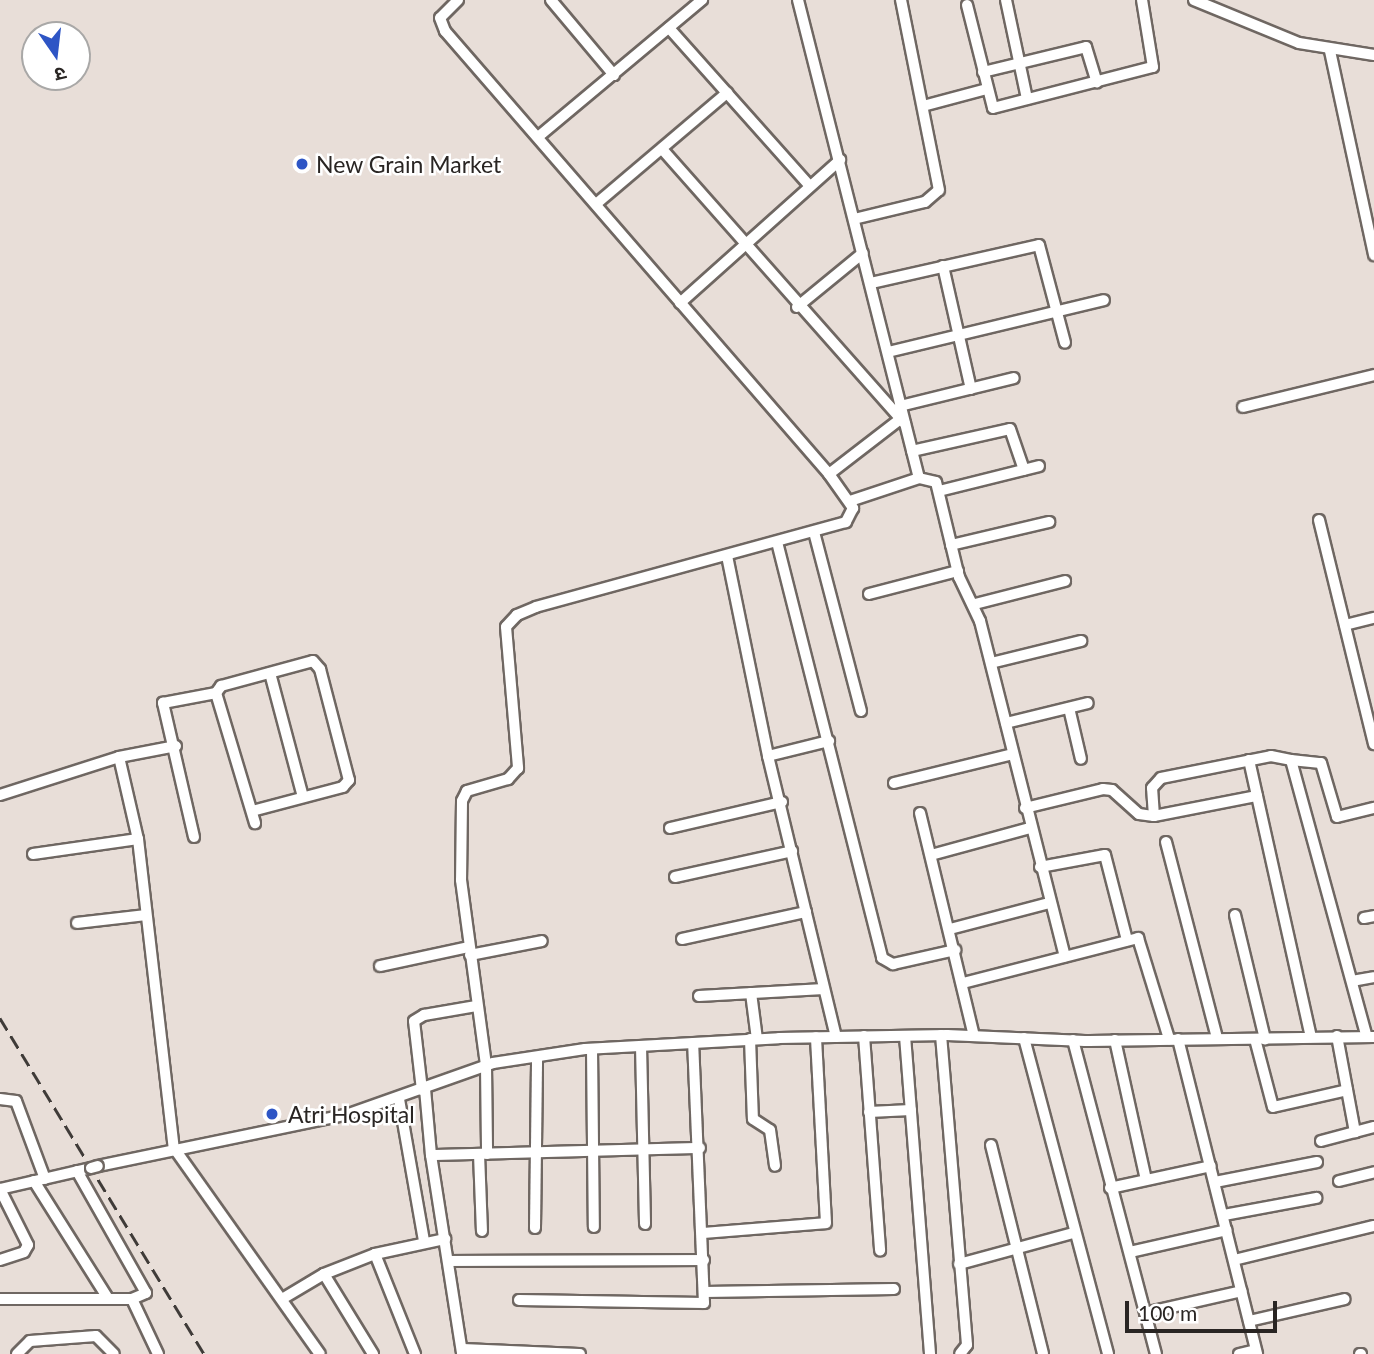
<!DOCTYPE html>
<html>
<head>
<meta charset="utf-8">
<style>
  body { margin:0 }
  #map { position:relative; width:1374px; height:1354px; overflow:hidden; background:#e8ded8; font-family:Lato,"Noto Sans Devanagari",sans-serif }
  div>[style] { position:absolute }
  .roads { filter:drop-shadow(2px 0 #6f6762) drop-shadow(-2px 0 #6f6762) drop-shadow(0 2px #6f6762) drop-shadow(0 -2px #6f6762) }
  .minor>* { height:10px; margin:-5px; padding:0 5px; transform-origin:5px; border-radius:5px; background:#fff }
  .rail>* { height:2.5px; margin-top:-1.25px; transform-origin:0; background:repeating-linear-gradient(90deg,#3f3b38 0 14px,transparent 0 21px) }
  .bridges { filter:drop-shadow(2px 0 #6f6762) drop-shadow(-2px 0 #6f6762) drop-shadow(0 2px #6f6762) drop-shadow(0 -2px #6f6762) }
  .minor-bridge>* { height:10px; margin:-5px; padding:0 5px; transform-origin:5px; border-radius:5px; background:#fff }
  .dots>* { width:19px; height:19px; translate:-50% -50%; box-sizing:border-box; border:4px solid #fff; border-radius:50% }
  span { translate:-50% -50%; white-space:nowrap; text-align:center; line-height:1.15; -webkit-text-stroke:5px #fff; paint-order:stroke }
  .poi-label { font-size:23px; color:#292523 }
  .left { translate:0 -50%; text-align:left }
  .north { position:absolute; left:21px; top:21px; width:70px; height:70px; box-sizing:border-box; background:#fff; border:2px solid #a9a8a7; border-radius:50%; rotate:166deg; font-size:19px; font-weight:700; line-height:28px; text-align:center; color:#292523 }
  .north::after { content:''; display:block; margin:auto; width:24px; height:32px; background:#2e55c5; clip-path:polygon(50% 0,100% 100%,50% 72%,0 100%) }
  .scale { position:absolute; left:1125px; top:1301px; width:152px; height:32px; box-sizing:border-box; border:4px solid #292523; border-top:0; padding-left:9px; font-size:21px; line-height:24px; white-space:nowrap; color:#292523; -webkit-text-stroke:5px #fff; paint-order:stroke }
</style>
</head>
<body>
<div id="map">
  <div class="roads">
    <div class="minor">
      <i style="left:458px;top:0;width:25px;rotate:135deg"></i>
      <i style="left:440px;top:18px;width:14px;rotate:69deg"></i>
      <i style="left:445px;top:31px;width:586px;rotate:49.08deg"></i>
      <i style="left:829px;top:474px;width:42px;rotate:54.8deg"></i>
      <i style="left:853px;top:508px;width:16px;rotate:117deg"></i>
      <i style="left:846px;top:522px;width:321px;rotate:164.7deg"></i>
      <i style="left:536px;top:607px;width:21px;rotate:157deg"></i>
      <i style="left:517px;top:615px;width:16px;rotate:133deg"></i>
      <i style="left:506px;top:627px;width:142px;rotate:85.1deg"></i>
      <i style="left:518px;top:768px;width:15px;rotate:132deg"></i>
      <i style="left:508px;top:779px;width:43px;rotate:163.7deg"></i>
      <i style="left:467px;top:791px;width:11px;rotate:117deg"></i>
      <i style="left:462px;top:801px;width:79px;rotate:90.7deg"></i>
      <i style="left:461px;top:880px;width:188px;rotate:82.3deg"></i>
      <i style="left:486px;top:1066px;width:88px;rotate:89.3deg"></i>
      <i style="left:551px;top:0;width:98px;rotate:50deg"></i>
      <i style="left:798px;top:0;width:493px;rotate:75.8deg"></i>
      <i style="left:1006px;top:0;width:101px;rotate:78deg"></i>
      <i style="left:1194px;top:0;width:113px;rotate:22.3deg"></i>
      <i style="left:1299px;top:43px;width:76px;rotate:9.1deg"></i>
      <i style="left:967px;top:5px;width:106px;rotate:75.8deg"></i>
      <i style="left:993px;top:108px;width:165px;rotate:-14.4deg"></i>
      <i style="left:1153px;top:67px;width:68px;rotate:-99.3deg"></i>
      <i style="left:669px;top:28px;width:212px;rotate:48.3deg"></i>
      <i style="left:1330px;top:51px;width:209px;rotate:77.8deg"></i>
      <i style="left:983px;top:72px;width:106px;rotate:-13.6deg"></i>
      <i style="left:1086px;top:47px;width:37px;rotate:73deg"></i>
      <i style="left:923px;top:106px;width:66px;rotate:-14.9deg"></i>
      <i style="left:538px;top:137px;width:214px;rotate:-39.9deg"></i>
      <i style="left:662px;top:149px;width:367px;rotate:48.5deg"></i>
      <i style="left:596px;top:204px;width:172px;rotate:-40.3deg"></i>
      <i style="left:854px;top:219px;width:73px;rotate:-13.5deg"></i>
      <i style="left:925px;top:202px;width:18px;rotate:-41deg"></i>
      <i style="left:939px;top:190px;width:194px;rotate:-101.3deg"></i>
      <i style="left:943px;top:266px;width:126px;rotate:77.2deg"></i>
      <i style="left:871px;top:283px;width:172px;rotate:-12.7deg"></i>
      <i style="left:1039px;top:245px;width:101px;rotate:75.1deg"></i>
      <i style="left:680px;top:303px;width:215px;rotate:-41.8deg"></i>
      <i style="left:797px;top:307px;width:85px;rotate:-39.3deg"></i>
      <i style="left:888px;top:352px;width:222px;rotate:-13.5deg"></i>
      <i style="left:900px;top:406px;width:117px;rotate:-13.8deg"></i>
      <i style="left:1243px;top:407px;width:135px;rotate:-13.7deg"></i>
      <i style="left:912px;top:451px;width:100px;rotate:-12.7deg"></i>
      <i style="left:1010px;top:429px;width:43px;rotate:71.1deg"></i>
      <i style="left:829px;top:474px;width:88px;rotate:-37.6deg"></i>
      <i style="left:939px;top:491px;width:103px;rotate:-14deg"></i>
      <i style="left:850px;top:501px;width:73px;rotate:-18.4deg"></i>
      <i style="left:919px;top:478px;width:17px;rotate:13deg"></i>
      <i style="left:936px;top:482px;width:98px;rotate:76.4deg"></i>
      <i style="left:959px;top:577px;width:49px;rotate:64.5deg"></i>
      <i style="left:980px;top:621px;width:346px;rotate:75.8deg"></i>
      <i style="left:1319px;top:520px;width:231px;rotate:76.2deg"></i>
      <i style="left:814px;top:532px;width:185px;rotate:75.3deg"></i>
      <i style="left:777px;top:542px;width:429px;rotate:75.8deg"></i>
      <i style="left:882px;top:958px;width:13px;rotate:29deg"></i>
      <i style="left:893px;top:964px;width:64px;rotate:-12.7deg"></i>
      <i style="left:951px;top:545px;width:101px;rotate:-13.2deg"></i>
      <i style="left:727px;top:556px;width:204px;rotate:78.4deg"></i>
      <i style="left:768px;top:756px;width:289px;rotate:76.4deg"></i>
      <i style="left:869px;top:594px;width:92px;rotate:-14.5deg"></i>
      <i style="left:975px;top:604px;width:93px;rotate:-14.3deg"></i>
      <i style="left:1345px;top:625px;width:30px;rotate:-14deg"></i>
      <i style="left:991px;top:663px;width:93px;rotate:-13.7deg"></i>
      <i style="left:270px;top:673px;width:128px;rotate:75.1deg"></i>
      <i style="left:216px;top:693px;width:9px;rotate:-54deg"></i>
      <i style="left:221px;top:686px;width:95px;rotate:-15.2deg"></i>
      <i style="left:313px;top:661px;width:11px;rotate:49deg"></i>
      <i style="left:320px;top:669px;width:115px;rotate:75.4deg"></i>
      <i style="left:349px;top:780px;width:9px;rotate:131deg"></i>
      <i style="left:343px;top:787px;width:94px;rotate:165.2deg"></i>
      <i style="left:1069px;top:708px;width:52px;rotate:76.8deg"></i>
      <i style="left:1006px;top:723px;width:84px;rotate:-13.7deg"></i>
      <i style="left:768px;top:756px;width:63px;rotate:-13.8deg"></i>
      <i style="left:119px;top:757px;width:84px;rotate:77deg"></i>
      <i style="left:138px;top:839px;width:311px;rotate:83.4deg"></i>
      <i style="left:174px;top:1148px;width:252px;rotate:54.7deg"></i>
      <i style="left:1249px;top:760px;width:284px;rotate:77.4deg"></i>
      <i style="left:1291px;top:760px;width:30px;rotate:6deg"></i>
      <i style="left:1321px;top:763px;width:56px;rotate:73.5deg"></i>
      <i style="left:1337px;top:817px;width:38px;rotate:-14deg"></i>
      <i style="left:894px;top:783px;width:122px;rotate:-13.7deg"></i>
      <i style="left:0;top:795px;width:125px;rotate:-17.7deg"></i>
      <i style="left:119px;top:757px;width:58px;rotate:-10.9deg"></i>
      <i style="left:1025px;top:808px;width:80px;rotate:-13.7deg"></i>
      <i style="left:1103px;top:789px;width:9px;rotate:6deg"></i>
      <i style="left:1112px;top:790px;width:36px;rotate:42deg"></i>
      <i style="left:1139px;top:814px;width:15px;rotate:8deg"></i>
      <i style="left:1154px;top:816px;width:105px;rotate:-11deg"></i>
      <i style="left:920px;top:813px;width:229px;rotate:76.4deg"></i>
      <i style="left:1154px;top:816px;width:28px;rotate:-94deg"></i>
      <i style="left:1152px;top:788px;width:13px;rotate:-48deg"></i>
      <i style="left:1161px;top:778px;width:112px;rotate:-11.3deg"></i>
      <i style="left:1271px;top:756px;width:20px;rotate:11deg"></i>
      <i style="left:1291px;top:760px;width:287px;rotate:74.7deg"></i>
      <i style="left:670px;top:828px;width:115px;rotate:-13.1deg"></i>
      <i style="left:194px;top:837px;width:138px;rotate:-103deg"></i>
      <i style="left:163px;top:703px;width:54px;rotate:-10.7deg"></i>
      <i style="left:216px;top:693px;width:136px;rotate:73.3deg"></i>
      <i style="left:1166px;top:842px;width:203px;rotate:75.4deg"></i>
      <i style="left:33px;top:854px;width:106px;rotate:-8.1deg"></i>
      <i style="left:931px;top:855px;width:103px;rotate:-15.3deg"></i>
      <i style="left:1040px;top:867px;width:66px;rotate:-10.5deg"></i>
      <i style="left:1105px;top:855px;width:88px;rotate:75.5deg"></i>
      <i style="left:675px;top:877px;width:120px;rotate:-12.5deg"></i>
      <i style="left:1235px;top:915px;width:128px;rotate:76.4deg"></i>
      <i style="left:1364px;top:918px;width:10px;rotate:-11deg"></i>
      <i style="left:77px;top:923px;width:69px;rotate:-6.6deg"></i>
      <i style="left:950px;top:929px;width:102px;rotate:-14.7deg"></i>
      <i style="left:682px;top:939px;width:127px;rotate:-12.3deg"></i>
      <i style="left:470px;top:955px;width:73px;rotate:-11deg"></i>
      <i style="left:380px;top:966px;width:91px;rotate:-12.1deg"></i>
      <i style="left:1352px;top:981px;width:22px;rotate:-10deg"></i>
      <i style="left:963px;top:983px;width:181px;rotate:-14.4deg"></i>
      <i style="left:1138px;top:938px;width:106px;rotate:72.9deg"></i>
      <i style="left:751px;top:993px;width:46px;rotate:82.6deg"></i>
      <i style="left:699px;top:996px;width:125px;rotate:-3.2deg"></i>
      <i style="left:941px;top:1035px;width:311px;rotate:85.2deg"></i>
      <i style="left:967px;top:1345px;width:11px;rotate:128deg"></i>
      <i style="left:864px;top:1036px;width:215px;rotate:85.7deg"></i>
      <i style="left:905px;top:1036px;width:319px;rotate:85.5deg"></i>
      <i style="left:1337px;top:1036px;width:98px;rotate:79.4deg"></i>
      <i style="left:1024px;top:1038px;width:327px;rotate:75.1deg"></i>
      <i style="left:750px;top:1039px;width:80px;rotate:87.9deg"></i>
      <i style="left:753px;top:1119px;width:20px;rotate:33deg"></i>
      <i style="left:770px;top:1130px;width:36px;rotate:82deg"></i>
      <i style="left:1178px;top:1039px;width:325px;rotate:75.9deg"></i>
      <i style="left:1255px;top:1039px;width:70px;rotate:75.2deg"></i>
      <i style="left:1273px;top:1107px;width:76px;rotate:-12.9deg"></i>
      <i style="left:1073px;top:1040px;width:325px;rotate:75.2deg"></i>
      <i style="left:1115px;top:1040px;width:143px;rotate:77.5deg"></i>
      <i style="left:641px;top:1046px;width:178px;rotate:88.7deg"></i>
      <i style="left:592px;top:1049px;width:178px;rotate:89.4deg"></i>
      <i style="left:425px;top:1089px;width:66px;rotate:84.8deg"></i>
      <i style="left:431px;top:1155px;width:201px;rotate:81.1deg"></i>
      <i style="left:422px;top:1090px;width:69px;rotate:-96.6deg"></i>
      <i style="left:414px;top:1021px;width:12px;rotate:-31deg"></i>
      <i style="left:424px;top:1015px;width:53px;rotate:-9.8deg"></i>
      <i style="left:0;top:1099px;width:16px;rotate:7deg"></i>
      <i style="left:16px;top:1101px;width:83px;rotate:69.6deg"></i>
      <i style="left:399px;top:1099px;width:144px;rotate:80deg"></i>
      <i style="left:869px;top:1112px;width:42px;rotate:-2.7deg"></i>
      <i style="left:1321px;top:1141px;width:55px;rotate:-14.8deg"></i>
      <i style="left:991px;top:1145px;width:215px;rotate:76deg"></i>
      <i style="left:479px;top:1154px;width:77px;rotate:87.8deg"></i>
      <i style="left:431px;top:1155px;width:269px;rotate:-1.5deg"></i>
      <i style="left:98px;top:1166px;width:256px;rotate:-11.7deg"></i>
      <i style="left:349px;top:1114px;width:153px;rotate:-19.5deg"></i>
      <i style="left:493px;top:1063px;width:93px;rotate:-8.7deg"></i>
      <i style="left:585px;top:1049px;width:194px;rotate:-3.2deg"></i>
      <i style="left:779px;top:1038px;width:168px;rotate:-1deg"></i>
      <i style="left:947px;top:1035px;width:138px;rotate:2.5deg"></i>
      <i style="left:1085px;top:1041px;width:289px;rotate:-0.8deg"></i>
      <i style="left:77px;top:1171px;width:140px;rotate:60.5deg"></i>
      <i style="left:146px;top:1293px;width:15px;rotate:157deg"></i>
      <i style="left:34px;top:1181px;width:137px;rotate:57.8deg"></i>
      <i style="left:1339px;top:1181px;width:36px;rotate:-14deg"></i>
      <i style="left:1215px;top:1182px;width:104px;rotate:-11.1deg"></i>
      <i style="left:1110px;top:1188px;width:103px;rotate:-12.3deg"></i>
      <i style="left:0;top:1189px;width:93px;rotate:-13deg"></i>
      <i style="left:1224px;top:1215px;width:94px;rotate:-10.5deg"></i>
      <i style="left:535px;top:1228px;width:171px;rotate:-89.3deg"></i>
      <i style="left:702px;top:1233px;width:124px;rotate:-4.6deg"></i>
      <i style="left:826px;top:1223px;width:186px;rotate:-93.1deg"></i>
      <i style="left:1130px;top:1252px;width:99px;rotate:-12.8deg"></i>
      <i style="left:375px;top:1254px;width:108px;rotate:68.2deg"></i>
      <i style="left:0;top:1260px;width:25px;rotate:-18deg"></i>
      <i style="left:24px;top:1252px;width:8px;rotate:-60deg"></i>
      <i style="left:28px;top:1245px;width:63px;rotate:-116.6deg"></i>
      <i style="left:1234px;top:1260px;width:144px;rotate:-13.7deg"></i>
      <i style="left:450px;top:1261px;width:254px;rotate:-0.2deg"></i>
      <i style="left:959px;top:1264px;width:118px;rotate:-15.2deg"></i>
      <i style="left:324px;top:1274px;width:94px;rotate:58.5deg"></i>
      <i style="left:705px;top:1292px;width:189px;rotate:-0.9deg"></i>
      <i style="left:0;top:1299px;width:132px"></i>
      <i style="left:132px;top:1299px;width:61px;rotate:64.7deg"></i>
      <i style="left:282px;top:1299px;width:49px;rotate:-30.8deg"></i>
      <i style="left:324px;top:1274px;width:55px;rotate:-21.4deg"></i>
      <i style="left:375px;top:1254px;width:72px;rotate:-12.1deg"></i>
      <i style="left:519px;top:1300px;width:185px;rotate:0.9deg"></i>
      <i style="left:704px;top:1303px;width:260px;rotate:-92.4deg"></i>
      <i style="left:1145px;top:1313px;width:99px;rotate:-12.8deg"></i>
      <i style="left:1249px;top:1321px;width:98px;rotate:-12.9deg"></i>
      <i style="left:462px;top:1349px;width:118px;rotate:2.4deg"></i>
      <i style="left:17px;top:1354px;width:18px;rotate:-45deg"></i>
      <i style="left:30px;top:1341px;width:66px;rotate:-4.3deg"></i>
      <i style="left:96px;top:1336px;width:25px;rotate:45deg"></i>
      <i style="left:1239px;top:1354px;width:17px;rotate:-13deg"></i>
      <i style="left:1360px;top:1354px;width:1px"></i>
    </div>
  </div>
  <div class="rail">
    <i style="left:0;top:1018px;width:393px;rotate:58.7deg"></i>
  </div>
  <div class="bridges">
    <div class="minor-bridge">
      <i style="left:91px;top:1168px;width:7px;rotate:-16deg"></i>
    </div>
  </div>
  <div class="dots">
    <i style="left:302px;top:164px;background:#2e55c5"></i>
    <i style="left:272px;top:1114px;background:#2e55c5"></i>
  </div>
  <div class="poi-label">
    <span class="left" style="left:316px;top:164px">New Grain Market</span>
    <span class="left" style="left:288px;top:1114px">Atri Hospital</span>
  </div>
  <div class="north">उ</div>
  <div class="scale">100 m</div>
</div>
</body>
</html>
